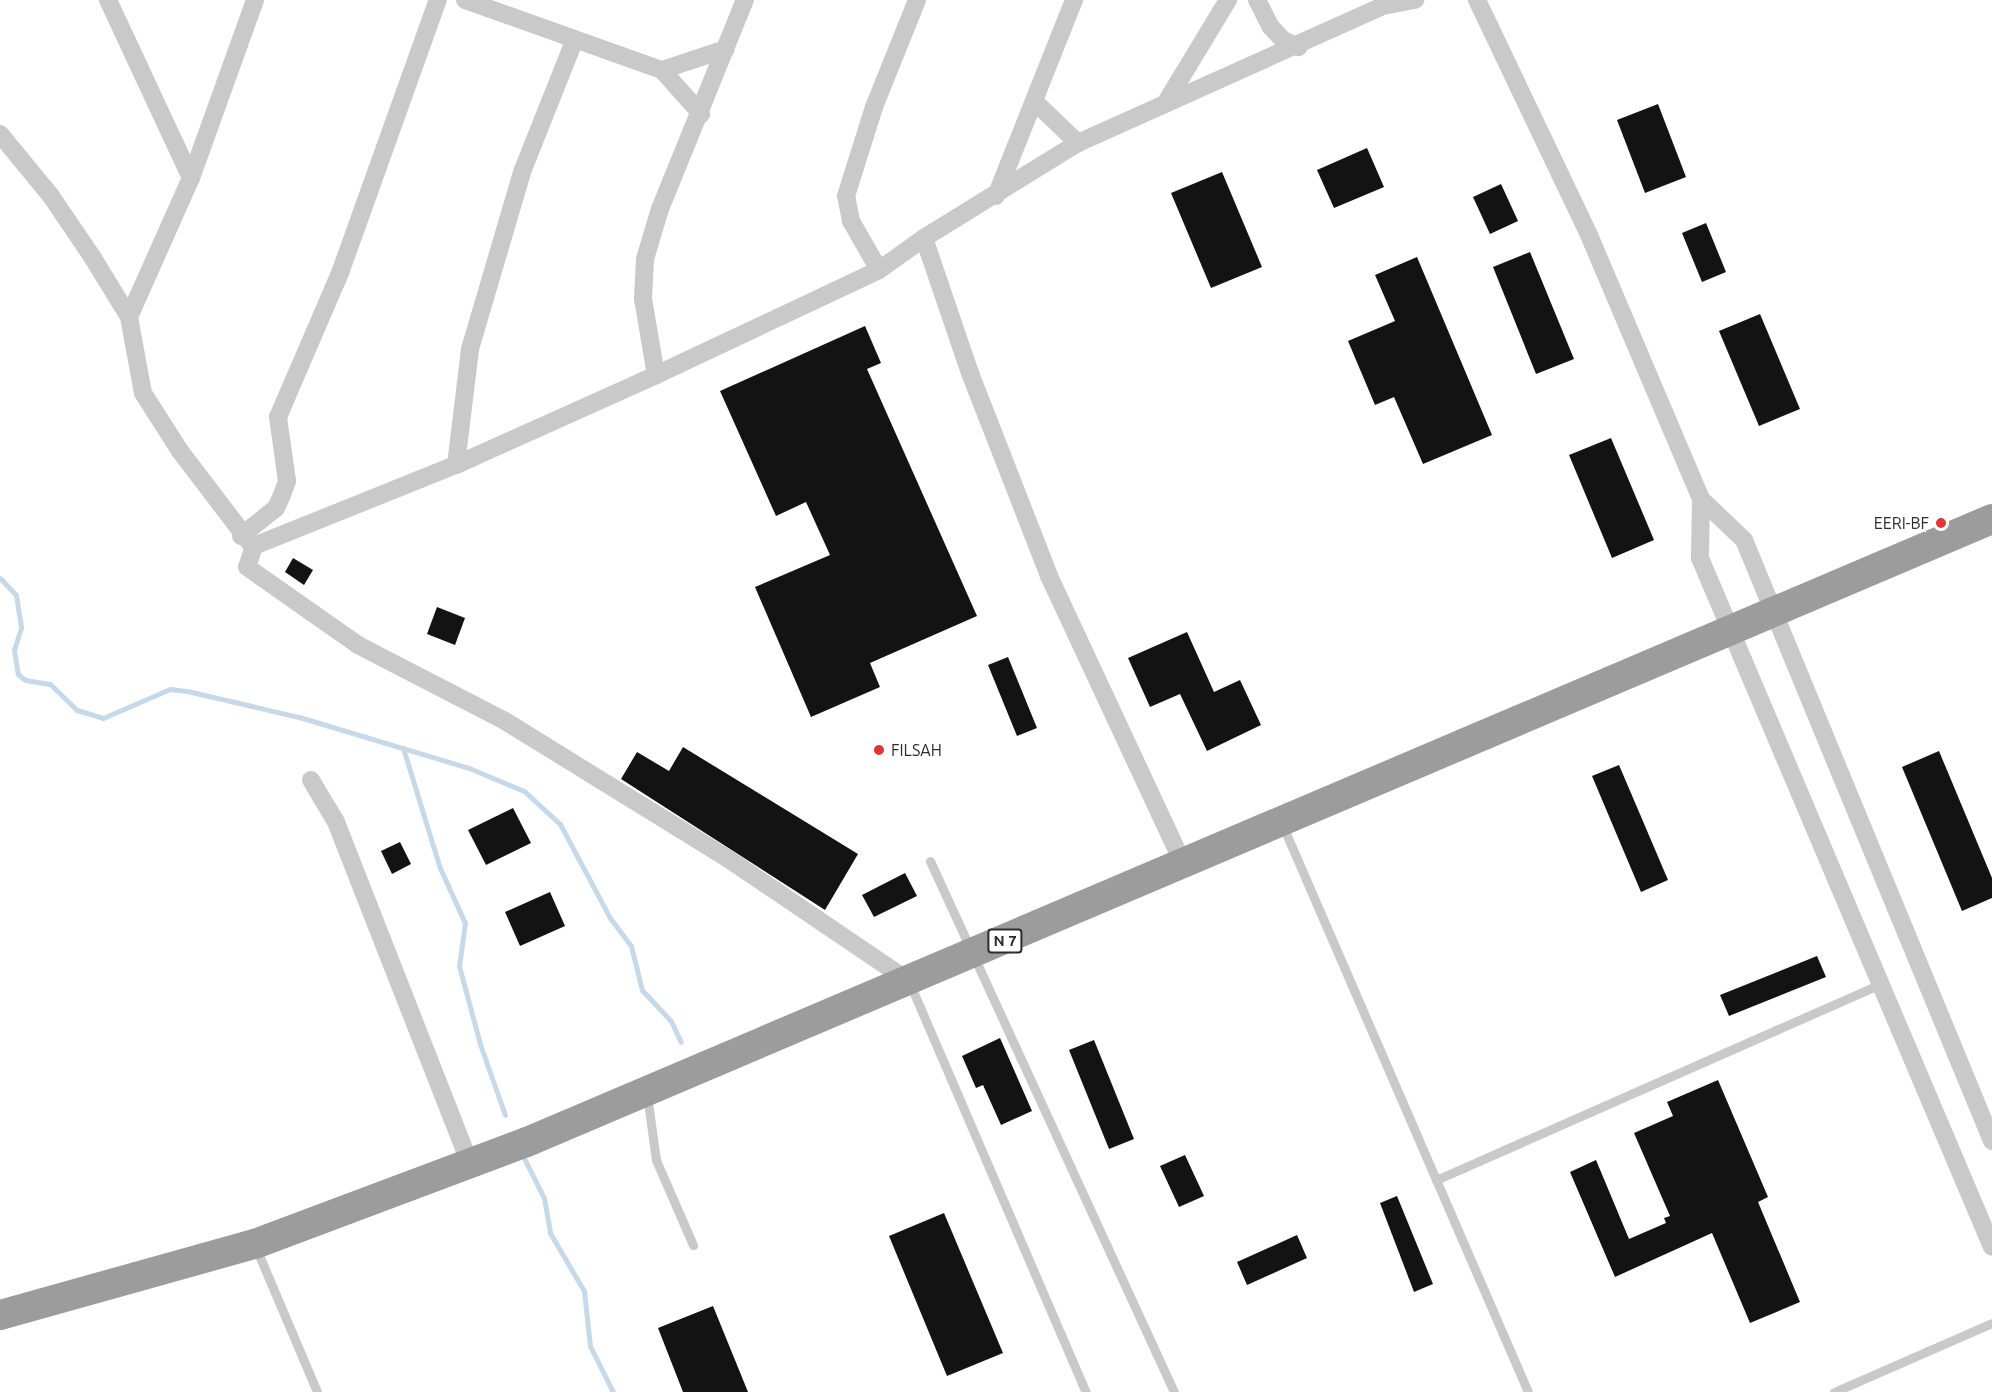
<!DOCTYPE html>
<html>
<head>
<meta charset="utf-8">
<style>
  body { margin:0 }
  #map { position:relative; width:1992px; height:1392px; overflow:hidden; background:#fff; font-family:Ubuntu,sans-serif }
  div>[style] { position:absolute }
  .stream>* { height:5px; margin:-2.5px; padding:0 2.5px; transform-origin:2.5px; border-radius:2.5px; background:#c7d9e9 }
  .building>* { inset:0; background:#131313 }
  .service>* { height:9px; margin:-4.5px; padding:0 4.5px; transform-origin:4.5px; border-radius:4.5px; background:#c9c9c9 }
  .minor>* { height:18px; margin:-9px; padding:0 9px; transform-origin:9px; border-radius:9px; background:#c9c9c9 }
  .trunk>* { height:30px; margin:-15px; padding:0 15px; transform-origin:15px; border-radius:15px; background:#9c9c9c }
  .dots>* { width:16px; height:16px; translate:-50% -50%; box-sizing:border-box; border:3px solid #fff; border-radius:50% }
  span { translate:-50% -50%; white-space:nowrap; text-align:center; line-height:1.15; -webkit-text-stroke:6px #fff; paint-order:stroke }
  .shield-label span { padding:2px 4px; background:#fff; border:2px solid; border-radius:4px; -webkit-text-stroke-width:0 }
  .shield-label { font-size:15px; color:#2c2c2c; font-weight:700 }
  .poi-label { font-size:16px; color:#2c2c2c }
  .right { translate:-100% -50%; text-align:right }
  .left { translate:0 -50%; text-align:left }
</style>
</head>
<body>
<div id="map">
  <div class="stream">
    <i style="left:0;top:578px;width:23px;rotate:47deg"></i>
    <i style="left:16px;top:595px;width:33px;rotate:81deg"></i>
    <i style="left:21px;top:628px;width:23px;rotate:108deg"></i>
    <i style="left:14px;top:650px;width:24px;rotate:81deg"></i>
    <i style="left:18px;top:674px;width:9px;rotate:41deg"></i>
    <i style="left:25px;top:680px;width:25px;rotate:9deg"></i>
    <i style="left:50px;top:684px;width:37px;rotate:44deg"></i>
    <i style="left:77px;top:710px;width:27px;rotate:17deg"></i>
    <i style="left:103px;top:718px;width:73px;rotate:-23.4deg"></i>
    <i style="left:170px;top:689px;width:17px;rotate:7deg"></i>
    <i style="left:187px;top:691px;width:115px;rotate:13.1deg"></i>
    <i style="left:299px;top:717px;width:177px;rotate:16.7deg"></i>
    <i style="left:469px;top:768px;width:60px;rotate:22.7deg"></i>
    <i style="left:524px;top:791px;width:49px;rotate:42.5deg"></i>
    <i style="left:560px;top:824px;width:106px;rotate:62deg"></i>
    <i style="left:610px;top:918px;width:35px;rotate:53deg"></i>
    <i style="left:631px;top:946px;width:45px;rotate:76deg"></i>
    <i style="left:642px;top:990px;width:42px;rotate:46.9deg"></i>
    <i style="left:671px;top:1021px;width:23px;rotate:65deg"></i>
    <i style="left:403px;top:748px;width:126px;rotate:72.9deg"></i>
    <i style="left:440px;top:868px;width:60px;rotate:65.6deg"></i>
    <i style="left:465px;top:923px;width:43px;rotate:97.9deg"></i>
    <i style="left:459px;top:966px;width:81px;rotate:74.9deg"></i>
    <i style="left:480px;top:1044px;width:75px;rotate:70.6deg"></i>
    <i style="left:522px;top:1154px;width:49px;rotate:63.4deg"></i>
    <i style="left:544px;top:1198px;width:36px;rotate:80deg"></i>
    <i style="left:550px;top:1233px;width:67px;rotate:59.6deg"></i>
    <i style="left:584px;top:1291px;width:55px;rotate:83.8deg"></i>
    <i style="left:590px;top:1346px;width:51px;rotate:63.4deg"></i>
  </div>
  <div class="building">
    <i style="clip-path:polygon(1658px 104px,1686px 177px,1645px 193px,1617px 120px)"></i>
    <i style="clip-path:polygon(1367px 148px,1384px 187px,1334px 208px,1317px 170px)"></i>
    <i style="clip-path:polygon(1222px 172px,1262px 267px,1211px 288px,1171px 193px)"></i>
    <i style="clip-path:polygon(1501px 184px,1518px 221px,1490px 234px,1473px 197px)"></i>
    <i style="clip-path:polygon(1706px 223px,1726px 272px,1702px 282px,1682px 233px)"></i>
    <i style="clip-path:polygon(1530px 252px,1574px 359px,1536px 374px,1493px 267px)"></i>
    <i style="clip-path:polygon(1417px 257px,1492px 435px,1423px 464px,1394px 397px,1375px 405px,1348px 341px,1395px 321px,1375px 275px)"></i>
    <i style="clip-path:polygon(1760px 314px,1800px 409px,1759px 426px,1719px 331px)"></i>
    <i style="clip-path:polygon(865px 326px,881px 363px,867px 369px,977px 616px,870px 663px,880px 687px,811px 717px,755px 587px,830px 555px,806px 502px,776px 516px,720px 391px)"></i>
    <i style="clip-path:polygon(1611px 438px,1654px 540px,1612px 558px,1569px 455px)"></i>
    <i style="clip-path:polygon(293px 558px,313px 570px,304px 585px,285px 572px)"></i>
    <i style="clip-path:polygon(437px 607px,465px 618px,455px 645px,427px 634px)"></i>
    <i style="clip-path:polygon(1187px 632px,1214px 692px,1240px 680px,1261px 725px,1207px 751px,1180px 694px,1150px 707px,1128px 658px)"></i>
    <i style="clip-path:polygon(1008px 657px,1037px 728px,1017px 736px,988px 665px)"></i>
    <i style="clip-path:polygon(683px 747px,858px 854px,825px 910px,621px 779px,637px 752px,669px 771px)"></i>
    <i style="clip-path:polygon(1939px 751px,1992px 878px,1992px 898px,1962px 911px,1902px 767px)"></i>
    <i style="clip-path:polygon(1619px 765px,1668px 880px,1641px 892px,1592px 776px)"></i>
    <i style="clip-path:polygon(513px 808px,531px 843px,486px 865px,468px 830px)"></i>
    <i style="clip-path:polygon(400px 842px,411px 864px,392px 874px,381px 851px)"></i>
    <i style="clip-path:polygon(905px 873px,917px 896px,874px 917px,862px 895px)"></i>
    <i style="clip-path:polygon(550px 892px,565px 926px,520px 946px,505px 912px)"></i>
    <i style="clip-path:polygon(1817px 956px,1826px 977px,1729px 1016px,1720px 995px)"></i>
    <i style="clip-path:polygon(1000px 1038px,1032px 1111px,1001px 1125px,983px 1085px,976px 1088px,962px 1056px)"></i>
    <i style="clip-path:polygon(1094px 1040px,1134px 1139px,1109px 1149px,1069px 1050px)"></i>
    <i style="clip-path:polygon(1718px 1080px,1768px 1197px,1758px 1202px,1800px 1302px,1750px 1323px,1712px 1233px,1615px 1277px,1570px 1172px,1596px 1160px,1629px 1239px,1666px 1223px,1664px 1218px,1670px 1216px,1634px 1133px,1673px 1116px,1667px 1102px)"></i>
    <i style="clip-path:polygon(1185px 1155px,1204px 1196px,1179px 1207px,1160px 1166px)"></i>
    <i style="clip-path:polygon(1397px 1196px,1433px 1284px,1414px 1292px,1380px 1203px)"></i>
    <i style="clip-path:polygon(944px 1213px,1003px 1353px,947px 1376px,889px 1236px)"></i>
    <i style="clip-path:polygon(1297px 1235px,1307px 1258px,1247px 1285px,1237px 1262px)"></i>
    <i style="clip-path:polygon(713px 1306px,748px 1392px,683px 1392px,658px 1328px)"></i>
  </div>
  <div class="service">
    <i style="left:1282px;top:824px;width:619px;rotate:66.58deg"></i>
    <i style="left:930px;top:861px;width:584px;rotate:65.32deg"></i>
    <i style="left:910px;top:984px;width:444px;rotate:66.7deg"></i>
    <i style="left:647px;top:1095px;width:66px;rotate:82.1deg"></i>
    <i style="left:656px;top:1160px;width:93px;rotate:66.5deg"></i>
    <i style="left:1436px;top:1180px;width:488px;rotate:-23.8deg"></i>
    <i style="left:256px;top:1248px;width:156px;rotate:67deg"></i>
    <i style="left:1834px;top:1392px;width:172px;rotate:-23.6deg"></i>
  </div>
  <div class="minor">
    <i style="left:108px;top:0;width:196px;rotate:65deg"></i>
    <i style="left:465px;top:0;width:209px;rotate:19.6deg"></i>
    <i style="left:662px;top:70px;width:59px;rotate:48.4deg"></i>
    <i style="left:1257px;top:0;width:29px;rotate:63deg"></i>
    <i style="left:1270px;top:26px;width:19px;rotate:47deg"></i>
    <i style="left:1283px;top:40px;width:17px;rotate:25deg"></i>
    <i style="left:1477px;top:0;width:260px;rotate:64.5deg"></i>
    <i style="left:1589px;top:235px;width:287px;rotate:67deg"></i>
    <i style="left:1701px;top:499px;width:59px;rotate:91deg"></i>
    <i style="left:1700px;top:558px;width:748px;rotate:67.03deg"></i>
    <i style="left:662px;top:70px;width:67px;rotate:-18.2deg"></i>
    <i style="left:1034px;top:101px;width:61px;rotate:43.7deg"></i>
    <i style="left:1165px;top:104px;width:122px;rotate:-58.8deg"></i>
    <i style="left:0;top:134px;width:80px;rotate:50.6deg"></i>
    <i style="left:51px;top:196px;width:75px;rotate:55.9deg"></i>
    <i style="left:93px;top:258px;width:69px;rotate:58.6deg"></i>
    <i style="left:129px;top:317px;width:77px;rotate:79.6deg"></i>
    <i style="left:143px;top:393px;width:69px;rotate:57.5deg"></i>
    <i style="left:180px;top:451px;width:116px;rotate:52.7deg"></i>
    <i style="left:996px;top:196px;width:211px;rotate:-68.3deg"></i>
    <i style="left:924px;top:238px;width:143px;rotate:71.2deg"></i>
    <i style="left:970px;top:373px;width:218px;rotate:68.7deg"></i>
    <i style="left:1049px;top:576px;width:318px;rotate:65deg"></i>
    <i style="left:879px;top:270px;width:56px;rotate:-119.7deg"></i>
    <i style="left:851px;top:221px;width:25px;rotate:-101deg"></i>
    <i style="left:846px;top:196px;width:93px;rotate:-72.5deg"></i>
    <i style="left:874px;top:107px;width:115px;rotate:-68.1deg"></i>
    <i style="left:129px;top:317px;width:152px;rotate:-66deg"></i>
    <i style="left:191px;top:178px;width:189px;rotate:-70.2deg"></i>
    <i style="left:656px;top:375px;width:77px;rotate:-99.7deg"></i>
    <i style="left:643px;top:299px;width:40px;rotate:-87.1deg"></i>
    <i style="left:645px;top:259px;width:52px;rotate:-73.3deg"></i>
    <i style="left:660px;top:209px;width:226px;rotate:-67.9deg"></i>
    <i style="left:456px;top:465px;width:117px;rotate:-83.1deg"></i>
    <i style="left:470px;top:349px;width:184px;rotate:-73.6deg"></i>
    <i style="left:522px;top:172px;width:141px;rotate:-68.3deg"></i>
    <i style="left:1701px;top:499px;width:59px;rotate:43.6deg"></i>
    <i style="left:1744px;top:540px;width:650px;rotate:67.58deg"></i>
    <i style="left:241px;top:536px;width:45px;rotate:-38.7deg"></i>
    <i style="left:276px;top:508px;width:14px;rotate:-65deg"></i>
    <i style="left:282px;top:495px;width:15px;rotate:-70deg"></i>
    <i style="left:287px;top:481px;width:65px;rotate:-98deg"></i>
    <i style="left:278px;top:417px;width:157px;rotate:-66.7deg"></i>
    <i style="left:340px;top:273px;width:290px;rotate:-70.3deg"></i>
    <i style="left:254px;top:546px;width:218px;rotate:-21.9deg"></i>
    <i style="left:456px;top:465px;width:219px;rotate:-24.2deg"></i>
    <i style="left:656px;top:375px;width:246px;rotate:-25.2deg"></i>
    <i style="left:879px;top:270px;width:55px;rotate:-35.4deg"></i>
    <i style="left:924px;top:238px;width:181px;rotate:-31.7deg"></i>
    <i style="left:1078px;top:143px;width:334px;rotate:-24.2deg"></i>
    <i style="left:1383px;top:6px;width:33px;rotate:-11deg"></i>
    <i style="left:254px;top:546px;width:22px;rotate:108deg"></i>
    <i style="left:247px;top:567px;width:136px;rotate:35.1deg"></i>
    <i style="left:358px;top:645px;width:165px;rotate:27.3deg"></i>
    <i style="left:505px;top:721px;width:261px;rotate:31.7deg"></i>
    <i style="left:727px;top:858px;width:220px;rotate:34.1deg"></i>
    <i style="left:311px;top:780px;width:49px;rotate:59.2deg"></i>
    <i style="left:336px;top:822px;width:365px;rotate:68.6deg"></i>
  </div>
  <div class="trunk">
    <i style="left:0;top:1315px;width:265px;rotate:-15.6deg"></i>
    <i style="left:255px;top:1244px;width:290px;rotate:-20.6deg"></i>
    <i style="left:527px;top:1142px;width:1592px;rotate:-23.04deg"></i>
  </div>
  <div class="dots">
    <i style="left:1941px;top:523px;background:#dd3634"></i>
    <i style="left:879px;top:750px;background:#dd3634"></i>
  </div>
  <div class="shield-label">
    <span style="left:1005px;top:941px">N 7</span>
  </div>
  <div class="poi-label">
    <span class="right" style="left:1929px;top:523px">EERI-BF</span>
    <span class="left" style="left:891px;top:750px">FILSAH</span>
  </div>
</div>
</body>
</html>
